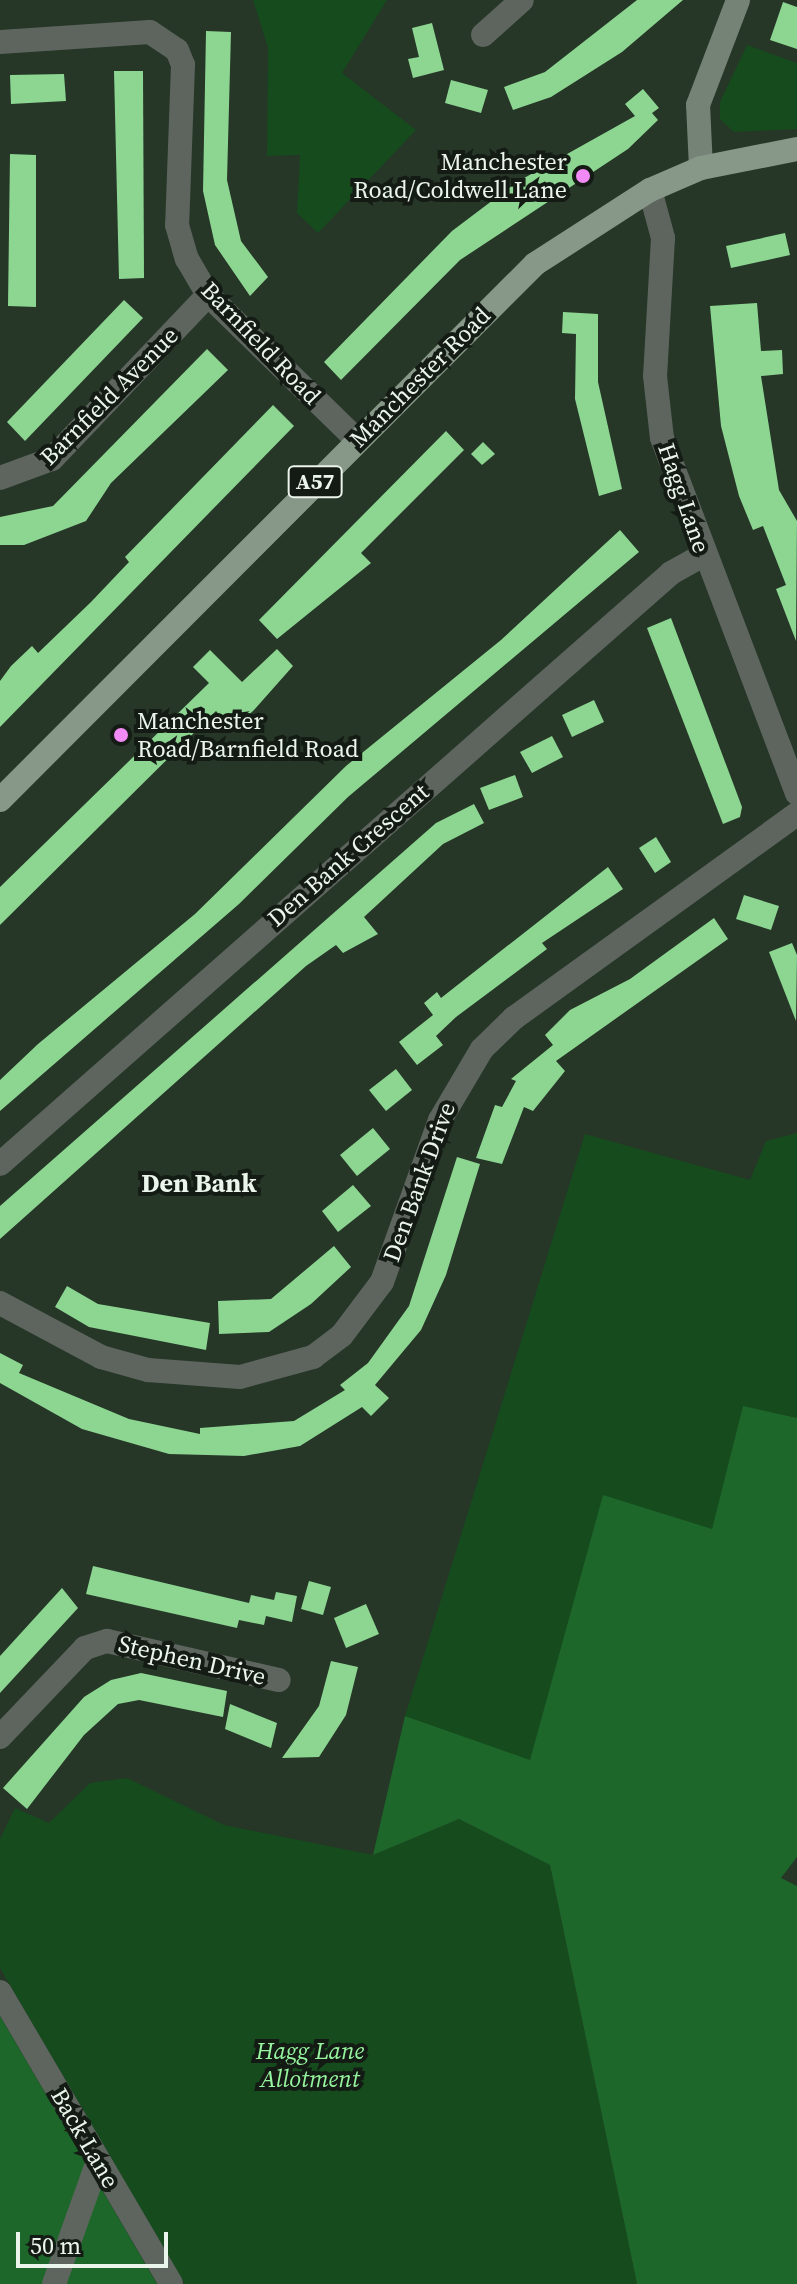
<!DOCTYPE html>
<html>
<head>
<meta charset="utf-8">
<style>
  body { margin:0 }
  #map { position:relative; width:797px; height:2284px; overflow:hidden; background:#263627; font-family:"Source Serif 4",serif }
  div>[style] { position:absolute }
  .green>* { inset:0; background:#164b1e }
  .forest>* { inset:0; background:#1d672a }
  .building>* { inset:0; background:#8cd692 }
  .street>* { height:24px; margin:-12px; padding:0 12px; transform-origin:12px; border-radius:12px; background:#5d655e }
  .secondary>* { height:24px; margin:-12px; padding:0 12px; transform-origin:12px; border-radius:12px; background:#758276 }
  .primary>* { height:24px; margin:-12px; padding:0 12px; transform-origin:12px; border-radius:12px; background:#889888 }
  .dots>* { width:22px; height:22px; translate:-50% -50%; box-sizing:border-box; border:4px solid #141b14; border-radius:50% }
  span { translate:-50% -50%; white-space:nowrap; text-align:center; line-height:1.15; -webkit-text-stroke:8px #141b14; paint-order:stroke }
  .shield-label span { padding:2px 6px; background:#141b14; border:2px solid; border-radius:6px; -webkit-text-stroke-width:0 }
  .shield-label { font-size:22px; color:#ebf5eb; font-weight:700 }
  .poi-label { font-size:24px; color:#ebf5eb }
  .right { translate:-100% -50%; text-align:right }
  .left { translate:0 -50%; text-align:left }
  .street-label { font-size:24px; color:#ebf5eb }
  .park-label { font-size:24px; color:#96f59e; font-style:italic }
  .neighbourhood-label { font-size:26px; color:#ebf5eb; font-weight:700 }
  .scale { position:absolute; left:16px; top:2232px; width:152px; height:36px; box-sizing:border-box; border:4px solid #ebf5eb; border-top:0; padding-left:10px; font-size:24px; line-height:28px; white-space:nowrap; color:#ebf5eb; -webkit-text-stroke:6px #141b14; paint-order:stroke }
</style>
</head>
<body>
<div id="map">
  <div class="green">
    <i style="clip-path:polygon(253px 0,387px 0,342px 73px,416px 130px,318px 233px,297px 213px,300px 155px,267px 156px,268px 48px)"></i>
    <i style="clip-path:polygon(747px 45px,797px 63px,797px 129px,734px 132px,720px 119px,720px 102px)"></i>
    <i style="clip-path:polygon(797px 1133px,797px 1418px,743px 1407px,712px 1530px,603px 1496px,530px 1761px,405px 1716px,585px 1134px,750px 1180px,766px 1141px)"></i>
    <i style="clip-path:polygon(127px 1778px,224px 1825px,373px 1855px,459px 1819px,550px 1865px,637px 2284px,185px 2284px,0 1968px,0 1839px,15px 1808px,49px 1823px,90px 1783px)"></i>
  </div>
  <div class="forest">
    <i style="clip-path:polygon(743px 1406px,797px 1418px,797px 1857px,781px 1878px,797px 1886px,797px 2284px,637px 2284px,550px 1865px,459px 1819px,373px 1855px,405px 1716px,530px 1760px,603px 1495px,712px 1529px)"></i>
    <i style="clip-path:polygon(0 2016px,84px 2159px,157px 2284px,0 2284px)"></i>
  </div>
  <div class="building">
    <i style="clip-path:polygon(637px 0,683px 0,622px 52px,551px 97px,513px 110px,504px 87px,545px 72px)"></i>
    <i style="clip-path:polygon(783px 2px,797px 7px,797px 49px,770px 40px)"></i>
    <i style="clip-path:polygon(432px 23px,444px 70px,413px 78px,408px 59px,419px 57px,412px 28px)"></i>
    <i style="clip-path:polygon(206px 31px,231px 32px,227px 180px,241px 241px,268px 277px,250px 296px,215px 245px,203px 191px)"></i>
    <i style="clip-path:polygon(114px 71px,143px 71px,144px 278px,119px 279px)"></i>
    <i style="clip-path:polygon(64px 74px,66px 101px,11px 104px,10px 75px)"></i>
    <i style="clip-path:polygon(451px 80px,488px 90px,481px 113px,445px 103px)"></i>
    <i style="clip-path:polygon(643px 89px,659px 108px,652px 113px,658px 120px,628px 149px,460px 260px,341px 380px,324px 362px,452px 231px,517px 182px,635px 116px,625px 104px)"></i>
    <i style="clip-path:polygon(10px 154px,36px 155px,36px 307px,8px 306px)"></i>
    <i style="clip-path:polygon(785px 233px,790px 255px,731px 268px,726px 246px)"></i>
    <i style="clip-path:polygon(124px 300px,143px 318px,25px 441px,7px 422px)"></i>
    <i style="clip-path:polygon(757px 303px,761px 351px,782px 350px,783px 374px,761px 376px,779px 490px,797px 521px,796px 641px,776px 589px,786px 585px,763px 526px,753px 530px,739px 496px,721px 426px,710px 306px)"></i>
    <i style="clip-path:polygon(563px 312px,598px 314px,598px 382px,622px 489px,599px 496px,575px 399px,576px 334px,562px 333px)"></i>
    <i style="clip-path:polygon(207px 349px,228px 370px,111px 483px,86px 521px,24px 545px,0 545px,0 517px,53px 506px)"></i>
    <i style="clip-path:polygon(273px 405px,294px 426px,0 727px,0 681px,11px 666px,32px 646px,38px 653px,91px 602px,129px 562px,125px 557px)"></i>
    <i style="clip-path:polygon(446px 431px,464px 450px,361px 553px,371px 563px,277px 639px,259px 620px)"></i>
    <i style="clip-path:polygon(483px 442px,495px 454px,482px 465px,471px 454px)"></i>
    <i style="clip-path:polygon(620px 530px,639px 552px,348px 797px,239px 904px,0 1111px,0 1080px,38px 1044px,195px 914px,346px 766px,501px 640px)"></i>
    <i style="clip-path:polygon(671px 618px,742px 807px,740px 817px,723px 824px,647px 628px)"></i>
    <i style="clip-path:polygon(277px 649px,293px 666px,254px 710px,233px 730px,216px 711px,0 925px,0 887px,209px 683px,193px 667px,210px 650px,242px 682px)"></i>
    <i style="clip-path:polygon(594px 700px,604px 722px,572px 737px,562px 715px)"></i>
    <i style="clip-path:polygon(552px 736px,563px 757px,532px 773px,520px 752px)"></i>
    <i style="clip-path:polygon(515px 775px,523px 797px,489px 810px,480px 788px)"></i>
    <i style="clip-path:polygon(474px 804px,484px 823px,443px 844px,364px 917px,378px 934px,343px 953px,336px 945px,306px 966px,0 1239px,0 1206px,436px 823px)"></i>
    <i style="clip-path:polygon(656px 837px,671px 862px,655px 873px,639px 848px)"></i>
    <i style="clip-path:polygon(608px 867px,623px 889px,542px 943px,547px 949px,456px 1017px,436px 1036px,443px 1045px,417px 1065px,399px 1042px,433px 1015px,424px 1003px,437px 992px,441px 998px)"></i>
    <i style="clip-path:polygon(744px 895px,779px 906px,771px 930px,736px 919px)"></i>
    <i style="clip-path:polygon(714px 918px,728px 939px,556px 1061px,565px 1071px,533px 1111px,524px 1107px,502px 1164px,476px 1158px,495px 1105px,502px 1107px,516px 1081px,511px 1079px,553px 1045px,545px 1035px,570px 1010px,630px 979px)"></i>
    <i style="clip-path:polygon(792px 943px,797px 955px,796px 1021px,769px 952px)"></i>
    <i style="clip-path:polygon(396px 1069px,412px 1090px,386px 1111px,369px 1090px)"></i>
    <i style="clip-path:polygon(373px 1128px,390px 1149px,357px 1176px,340px 1155px)"></i>
    <i style="clip-path:polygon(457px 1157px,480px 1164px,446px 1275px,421px 1330px,375px 1385px,389px 1398px,371px 1416px,362px 1407px,300px 1446px,244px 1456px,169px 1454px,82px 1429px,0 1383px,0 1353px,23px 1365px,19px 1373px,129px 1419px,200px 1434px,200px 1428px,294px 1421px,345px 1390px,340px 1385px,368px 1363px,409px 1306px)"></i>
    <i style="clip-path:polygon(353px 1185px,371px 1206px,338px 1232px,322px 1211px)"></i>
    <i style="clip-path:polygon(334px 1246px,351px 1267px,311px 1304px,269px 1332px,219px 1334px,218px 1301px,271px 1299px)"></i>
    <i style="clip-path:polygon(67px 1286px,98px 1304px,210px 1323px,206px 1350px,89px 1327px,55px 1307px)"></i>
    <i style="clip-path:polygon(93px 1566px,249px 1603px,251px 1595px,274px 1600px,276px 1592px,297px 1596px,292px 1622px,266px 1616px,264px 1625px,239px 1620px,237px 1628px,86px 1594px)"></i>
    <i style="clip-path:polygon(309px 1581px,331px 1587px,323px 1615px,301px 1609px)"></i>
    <i style="clip-path:polygon(62px 1588px,78px 1608px,0 1693px,0 1656px)"></i>
    <i style="clip-path:polygon(366px 1604px,379px 1634px,346px 1648px,334px 1618px)"></i>
    <i style="clip-path:polygon(331px 1661px,358px 1667px,346px 1715px,319px 1757px,282px 1758px,319px 1706px)"></i>
    <i style="clip-path:polygon(141px 1673px,227px 1691px,223px 1717px,139px 1700px,118px 1704px,84px 1735px,27px 1809px,3px 1788px,84px 1697px,111px 1680px)"></i>
    <i style="clip-path:polygon(230px 1704px,277px 1723px,271px 1748px,225px 1729px)"></i>
  </div>
  <div class="street">
    <i style="left:483px;top:35px;width:52px;rotate:-41.9deg"></i>
    <i style="left:0;top:42px;width:150px;rotate:-3.8deg"></i>
    <i style="left:150px;top:32px;width:32px;rotate:34deg"></i>
    <i style="left:177px;top:50px;width:16px;rotate:68deg"></i>
    <i style="left:183px;top:65px;width:160px;rotate:92.1deg"></i>
    <i style="left:177px;top:225px;width:35px;rotate:74deg"></i>
    <i style="left:187px;top:259px;width:42px;rotate:59.7deg"></i>
    <i style="left:208px;top:295px;width:206px;rotate:44.2deg"></i>
    <i style="left:650px;top:190px;width:50px;rotate:74.8deg"></i>
    <i style="left:663px;top:238px;width:138px;rotate:93.3deg"></i>
    <i style="left:655px;top:376px;width:62px;rotate:83.6deg"></i>
    <i style="left:662px;top:438px;width:380px;rotate:69.2deg"></i>
    <i style="left:0;top:478px;width:55px;rotate:-20.1deg"></i>
    <i style="left:52px;top:459px;width:226px;rotate:-46.4deg"></i>
    <i style="left:0;top:1164px;width:894px;rotate:-41.37deg"></i>
    <i style="left:671px;top:573px;width:37px;rotate:-29deg"></i>
    <i style="left:0;top:1303px;width:115px;rotate:28.1deg"></i>
    <i style="left:101px;top:1357px;width:49px;rotate:15.5deg"></i>
    <i style="left:148px;top:1370px;width:92px;rotate:4.4deg"></i>
    <i style="left:240px;top:1377px;width:76px;rotate:-15.3deg"></i>
    <i style="left:313px;top:1357px;width:36px;rotate:-37deg"></i>
    <i style="left:342px;top:1335px;width:66px;rotate:-53deg"></i>
    <i style="left:382px;top:1282px;width:172px;rotate:-70.3deg"></i>
    <i style="left:440px;top:1120px;width:82px;rotate:-59.4deg"></i>
    <i style="left:482px;top:1049px;width:45px;rotate:-44.1deg"></i>
    <i style="left:514px;top:1018px;width:349px;rotate:-35.8deg"></i>
    <i style="left:0;top:1737px;width:123px;rotate:-46.3deg"></i>
    <i style="left:85px;top:1648px;width:23px;rotate:-18deg"></i>
    <i style="left:107px;top:1641px;width:176px;rotate:12.8deg"></i>
    <i style="left:0;top:1992px;width:338px;rotate:59.6deg"></i>
    <i style="left:54px;top:2284px;width:131px;rotate:-70.3deg"></i>
  </div>
  <div class="secondary">
    <i style="left:701px;top:168px;width:63px;rotate:-92.7deg"></i>
    <i style="left:698px;top:105px;width:112px;rotate:-69.1deg"></i>
  </div>
  <div class="primary">
    <i style="left:0;top:800px;width:757px;rotate:-45.05deg"></i>
    <i style="left:535px;top:264px;width:137px;rotate:-32.8deg"></i>
    <i style="left:650px;top:190px;width:56px;rotate:-23.3deg"></i>
    <i style="left:701px;top:168px;width:98px;rotate:-11.2deg"></i>
  </div>
  <div class="dots">
    <i style="left:583px;top:176px;background:#f18af4"></i>
    <i style="left:121px;top:735px;background:#f18af4"></i>
  </div>
  <div class="shield-label">
    <span style="left:315px;top:482px">A57</span>
  </div>
  <div class="poi-label">
    <span class="right" style="left:567px;top:176px">Manchester<br>Road/Coldwell Lane</span>
    <span class="left" style="left:137px;top:735px">Manchester<br>Road/Barnfield Road</span>
  </div>
  <div class="street-label">
    <span style="left:261px;top:343px;rotate:46deg">Barnfield Road</span>
    <span style="left:420px;top:377px;rotate:-45deg">Manchester Road</span>
    <span style="left:109px;top:396px;rotate:-45deg">Barnfield Avenue</span>
    <span style="left:684px;top:498px;rotate:71deg">Hagg Lane</span>
    <span style="left:348px;top:855px;rotate:-41deg">Den Bank Crescent</span>
    <span style="left:419px;top:1182px;rotate:-70deg">Den Bank Drive</span>
    <span style="left:192px;top:1660px;rotate:13deg">Stephen Drive</span>
    <span style="left:85px;top:2138px;rotate:60deg">Back Lane</span>
  </div>
  <div class="park-label">
    <span style="left:310px;top:2065px">Hagg Lane<br>Allotment</span>
  </div>
  <div class="neighbourhood-label">
    <span style="left:199px;top:1184px">Den Bank</span>
  </div>
  <div class="scale">50 m</div>
</div>
</body>
</html>
